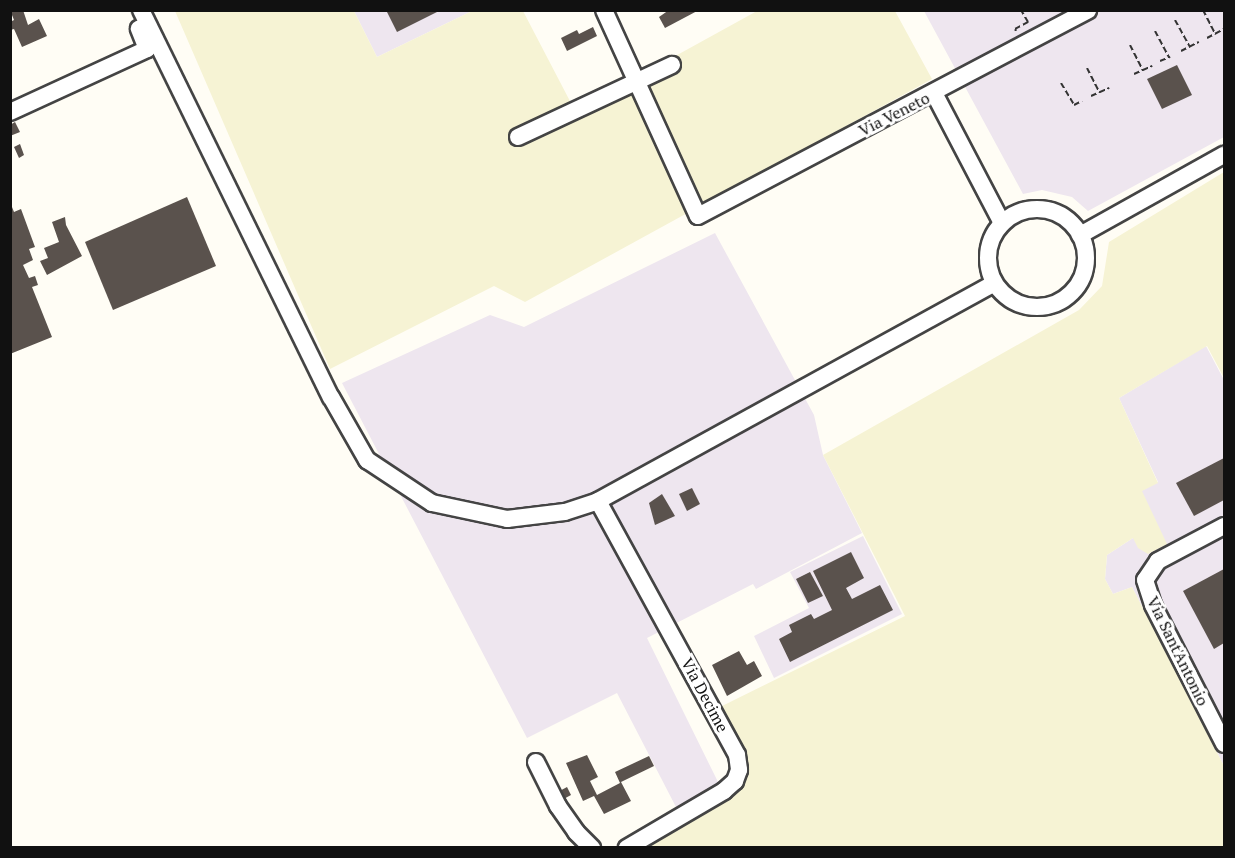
<!DOCTYPE html>
<html>
<head>
<meta charset="utf-8">
<style>
  body { margin:0 }
  #map { position:relative; width:1235px; height:858px; overflow:hidden; background:#fffdf5; font-family:"PT Serif",serif }
  div>[style] { position:absolute }
  .industrial>* { inset:0; background:#eee6ef }
  .farmland>* { inset:0; background:#f6f3d4 }
  .building>* { inset:0; background:#5a524d }
  .path>* { height:2px; margin-top:-1px; transform-origin:0; background:repeating-linear-gradient(90deg,#333 0 6px,transparent 0 9px) }
  .roads { filter:drop-shadow(2px 0 #444) drop-shadow(-2px 0 #444) drop-shadow(0 2px #444) drop-shadow(0 -2px #444) }
  .minor>* { height:16px; margin:-8px; padding:0 8px; transform-origin:8px; border-radius:8px; background:#fff }
  .minor>.ring { margin:-8px; padding:0; box-sizing:content-box; background:none; border:16px solid #fff; border-radius:50% }
  span { translate:-50% -50%; white-space:nowrap; text-align:center; line-height:1.15; -webkit-text-stroke:6px #fff; paint-order:stroke }
  .street-label { font-size:16px; color:#111 }
  .frame { position:absolute; inset:0; border:12px solid #111; pointer-events:none }
</style>
</head>
<body>
<div id="map">
  <div class="industrial">
    <i style="clip-path:polygon(354px 11px,472px 11px,377px 57px)"></i>
    <i style="clip-path:polygon(924px 11px,1224px 11px,1224px 137px,1088px 211px,1072px 197px,1042px 190px,1023px 194px)"></i>
    <i style="clip-path:polygon(715px 233px,814px 415px,823px 455px,862px 533px,756px 589px,753px 584px,647px 638px,719px 784px,676px 807px,617px 693px,527px 738px,342px 383px,490px 315px,524px 327px)"></i>
    <i style="clip-path:polygon(1206px 346px,1224px 380px,1224px 766px,1132px 587px,1113px 594px,1105px 579px,1107px 555px,1133px 538px,1141px 491px,1158px 482px,1119px 398px)"></i>
    <i style="clip-path:polygon(863px 536px,902px 614px,774px 678px,754px 636px,809px 608px,790px 572px)"></i>
  </div>
  <div class="farmland">
    <i style="clip-path:polygon(175px 11px,354px 11px,377px 57px,472px 11px,523px 11px,572px 105px,630px 81px,757px 11px,895px 11px,932px 79px,525px 302px,494px 286px,330px 369px)"></i>
    <i style="clip-path:polygon(1224px 172px,1224px 378px,1207px 346px,1119px 398px,1158px 483px,1142px 491px,1167px 544px,1148px 554px,1138px 548px,1133px 538px,1107px 555px,1105px 579px,1113px 594px,1132px 587px,1224px 766px,1223px 847px,636px 848px,741px 782px,718px 708px,905px 616px,823px 455px,1079px 310px,1102px 286px,1109px 242px)"></i>
  </div>
  <div class="building">
    <i style="clip-path:polygon(10px 10px,23px 10px,28px 25px,39px 19px,47px 36px,22px 47px,14px 29px,10px 30px,10px 22px,14px 20px)"></i>
    <i style="clip-path:polygon(386px 10px,441px 10px,397px 32px)"></i>
    <i style="clip-path:polygon(669px 10px,699px 10px,665px 28px,659px 17px)"></i>
    <i style="clip-path:polygon(593px 27px,597px 36px,567px 51px,561px 38px,577px 30px,579px 34px)"></i>
    <i style="clip-path:polygon(1177px 65px,1192px 95px,1162px 109px,1147px 79px)"></i>
    <i style="clip-path:polygon(15px 122px,20px 132px,10px 136px,10px 125px)"></i>
    <i style="clip-path:polygon(20px 144px,24px 155px,19px 158px,14px 147px)"></i>
    <i style="clip-path:polygon(187px 197px,216px 266px,113px 310px,85px 242px)"></i>
    <i style="clip-path:polygon(10px 202px,14px 212px,21px 209px,35px 247px,29px 249px,33px 260px,23px 265px,29px 278px,35px 276px,38px 285px,32px 287px,52px 337px,10px 354px)"></i>
    <i style="clip-path:polygon(65px 217px,66px 225px,82px 256px,47px 275px,40px 261px,48px 258px,44px 248px,59px 242px,52px 222px)"></i>
    <i style="clip-path:polygon(1224px 458px,1224px 500px,1194px 516px,1176px 483px)"></i>
    <i style="clip-path:polygon(692px 488px,700px 504px,687px 511px,679px 494px)"></i>
    <i style="clip-path:polygon(662px 494px,675px 516px,655px 525px,649px 503px)"></i>
    <i style="clip-path:polygon(851px 552px,864px 578px,846px 588px,852px 599px,880px 585px,893px 610px,790px 662px,779px 639px,792px 632px,789px 625px,811px 614px,814px 619px,832px 610px,813px 571px)"></i>
    <i style="clip-path:polygon(1224px 569px,1224px 643px,1214px 649px,1183px 591px)"></i>
    <i style="clip-path:polygon(810px 572px,823px 596px,808px 603px,796px 579px)"></i>
    <i style="clip-path:polygon(739px 651px,747px 665px,754px 661px,762px 676px,727px 696px,712px 665px)"></i>
    <i style="clip-path:polygon(587px 755px,598px 777px,590px 781px,597px 795px,620px 783px,615px 772px,649px 756px,654px 766px,621px 782px,631px 801px,604px 814px,594px 796px,583px 801px,566px 763px)"></i>
    <i style="clip-path:polygon(567px 787px,571px 795px,560px 801px,556px 793px)"></i>
  </div>
  <div class="path">
    <i style="left:1203px;top:10px;width:27px;rotate:63deg"></i>
    <i style="left:1175px;top:20px;width:31px;rotate:61deg"></i>
    <i style="left:1016px;top:31px;width:2px;rotate:-117deg"></i>
    <i style="left:1015px;top:29px;width:15px;rotate:-28deg"></i>
    <i style="left:1028px;top:22px;width:14px;rotate:-120deg"></i>
    <i style="left:1155px;top:31px;width:30px;rotate:62deg"></i>
    <i style="left:1207px;top:38px;width:19px;rotate:-28deg"></i>
    <i style="left:1130px;top:45px;width:28px;rotate:63deg"></i>
    <i style="left:1181px;top:51px;width:20px;rotate:-27deg"></i>
    <i style="left:1160px;top:61px;width:11px;rotate:-22deg"></i>
    <i style="left:1087px;top:68px;width:27px;rotate:63deg"></i>
    <i style="left:1134px;top:74px;width:20px;rotate:-24deg"></i>
    <i style="left:1061px;top:83px;width:26px;rotate:59deg"></i>
    <i style="left:1074px;top:105px;width:9px;rotate:-27deg"></i>
    <i style="left:1091px;top:96px;width:20px;rotate:-24deg"></i>
  </div>
  <div class="roads">
    <div class="minor">
      <i style="left:141px;top:10px;width:431px;rotate:63.9deg"></i>
      <i style="left:331px;top:397px;width:73px;rotate:60.3deg"></i>
      <i style="left:367px;top:460px;width:78px;rotate:33.5deg"></i>
      <i style="left:432px;top:503px;width:77px;rotate:12deg"></i>
      <i style="left:507px;top:519px;width:58px;rotate:-6.9deg"></i>
      <i style="left:565px;top:512px;width:35px;rotate:-18deg"></i>
      <i style="left:598px;top:501px;width:452px;rotate:-28.8deg"></i>
      <i style="left:604px;top:10px;width:226px;rotate:65.5deg"></i>
      <i style="left:698px;top:216px;width:441px;rotate:-27.8deg"></i>
      <i style="left:934px;top:93px;width:147px;rotate:62.4deg"></i>
      <i style="left:10px;top:112px;width:151px;rotate:-24.7deg"></i>
      <i style="left:147px;top:49px;width:22px;rotate:-112deg"></i>
      <i style="left:518px;top:137px;width:170px;rotate:-25.1deg"></i>
      <i class="ring" style="left:988px;top:209px;width:82px;height:82px"></i>
      <i style="left:1080px;top:235px;width:165px;rotate:-29.1deg"></i>
      <i style="left:598px;top:501px;width:290px;rotate:61.3deg"></i>
      <i style="left:737px;top:755px;width:15px;rotate:82deg"></i>
      <i style="left:739px;top:770px;width:12px;rotate:110deg"></i>
      <i style="left:735px;top:781px;width:15px;rotate:138deg"></i>
      <i style="left:724px;top:791px;width:113px;rotate:149.6deg"></i>
      <i style="left:1224px;top:526px;width:75px;rotate:152.1deg"></i>
      <i style="left:1158px;top:561px;width:23px;rotate:124deg"></i>
      <i style="left:1145px;top:580px;width:26px;rotate:72deg"></i>
      <i style="left:1153px;top:605px;width:156px;rotate:62.9deg"></i>
      <i style="left:536px;top:762px;width:49px;rotate:63.4deg"></i>
      <i style="left:558px;top:806px;width:32px;rotate:55deg"></i>
      <i style="left:576px;top:832px;width:23px;rotate:45deg"></i>
    </div>
  </div>
  <div class="street-label">
    <span style="left:894px;top:114px;rotate:-27deg">Via Veneto</span>
    <span style="left:1178px;top:651px;rotate:64deg">Via Sant'Antonio</span>
    <span style="left:705px;top:695px;rotate:62deg">Via Decime</span>
  </div>
  <div class="frame"></div>
</div>
</body>
</html>
